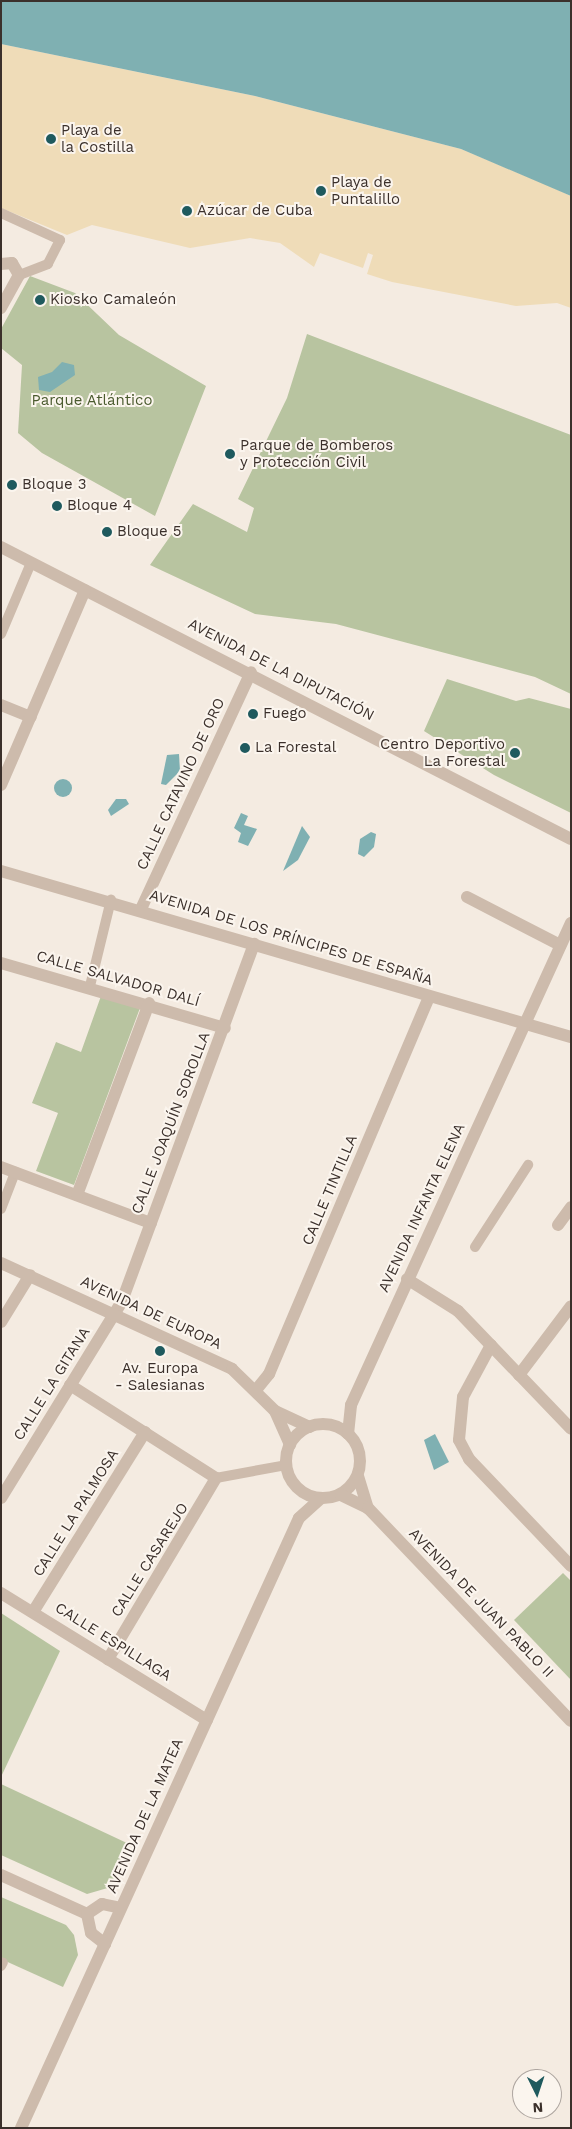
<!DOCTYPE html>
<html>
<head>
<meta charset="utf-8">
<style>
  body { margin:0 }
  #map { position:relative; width:572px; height:2129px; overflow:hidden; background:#f4ebe1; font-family:"Work Sans",sans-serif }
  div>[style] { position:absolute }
  .green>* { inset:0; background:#b8c4a0 }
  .sand>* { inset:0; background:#efdcb8 }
  .water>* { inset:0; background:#7fb0b2 }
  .round { border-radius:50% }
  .pedestrian>* { height:10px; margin:-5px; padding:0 5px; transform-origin:5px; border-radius:5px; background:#cdbbac }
  .minor>* { height:12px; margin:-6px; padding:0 6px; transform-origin:6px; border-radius:6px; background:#cdbbac }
  .tertiary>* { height:12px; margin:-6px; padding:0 6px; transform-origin:6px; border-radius:6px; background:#cdbbac }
  .tertiary>.ring { margin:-6px; padding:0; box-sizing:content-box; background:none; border:12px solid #cdbbac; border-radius:50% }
  .dots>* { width:14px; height:14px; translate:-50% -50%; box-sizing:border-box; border:2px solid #fbf5ee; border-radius:50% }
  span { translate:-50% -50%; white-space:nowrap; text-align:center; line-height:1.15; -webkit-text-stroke:4px #fbf5ee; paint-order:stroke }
  .poi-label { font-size:15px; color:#3b302b }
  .left { translate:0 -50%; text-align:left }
  .right { translate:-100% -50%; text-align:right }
  .park-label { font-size:15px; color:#4a5a2e }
  .street-label { font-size:15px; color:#3b302b }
  .frame { position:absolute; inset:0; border:2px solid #3b302b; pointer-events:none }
  .north { position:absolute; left:512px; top:2069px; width:50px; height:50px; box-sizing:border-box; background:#fbf5ee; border:1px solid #aea6a0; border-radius:50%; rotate:176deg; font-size:14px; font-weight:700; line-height:20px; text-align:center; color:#3b302b }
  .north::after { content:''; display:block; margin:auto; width:18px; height:22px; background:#1f5a5e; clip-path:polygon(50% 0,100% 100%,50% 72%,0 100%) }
</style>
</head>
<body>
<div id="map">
  <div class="green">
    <i style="clip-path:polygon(30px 276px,75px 293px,119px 335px,206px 386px,155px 516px,42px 453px,18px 433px,22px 365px,1px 348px,1px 329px)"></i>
    <i style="clip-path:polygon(307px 334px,571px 435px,571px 694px,535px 677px,336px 624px,255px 614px,150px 565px,193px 504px,247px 532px,254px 508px,238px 499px,287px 398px)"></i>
    <i style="clip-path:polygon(447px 679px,516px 701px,529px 698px,571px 709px,571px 813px,494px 775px,424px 731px)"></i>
    <i style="clip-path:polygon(101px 996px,140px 1008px,74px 1185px,36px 1171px,58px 1113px,32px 1103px,56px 1042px,81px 1052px)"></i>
    <i style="clip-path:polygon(563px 1573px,571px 1581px,571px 1680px,514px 1620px)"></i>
    <i style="clip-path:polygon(1px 1613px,60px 1651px,1px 1777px)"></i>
    <i style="clip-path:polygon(1px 1784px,129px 1844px,111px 1887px,87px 1894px,1px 1855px)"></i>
    <i style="clip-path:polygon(1px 1897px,66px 1925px,74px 1935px,78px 1955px,63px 1987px,1px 1959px)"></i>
  </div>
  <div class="sand">
    <i style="clip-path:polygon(1px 44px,255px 96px,461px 149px,547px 185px,571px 196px,571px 308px,557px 303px,516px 306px,392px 282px,367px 274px,373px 255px,368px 253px,363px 268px,320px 253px,314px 267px,280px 243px,250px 238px,190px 248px,92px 225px,67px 235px,1px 208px)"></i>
  </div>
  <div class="water">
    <i style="clip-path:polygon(1px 1px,571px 1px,571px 196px,461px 149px,255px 96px,1px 44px)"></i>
    <i style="clip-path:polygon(62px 362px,74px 365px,75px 375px,50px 392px,39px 390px,38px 377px,52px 372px)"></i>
    <i style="clip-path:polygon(179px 754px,180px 771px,166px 785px,161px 784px,167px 755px)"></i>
    <i class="round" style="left:54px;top:779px;width:18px;height:18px"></i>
    <i style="clip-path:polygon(116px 799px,126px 799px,129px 804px,111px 816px,108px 810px)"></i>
    <i style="clip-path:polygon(241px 813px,248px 816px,244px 825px,257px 829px,248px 846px,238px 842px,241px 833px,234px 828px)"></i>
    <i style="clip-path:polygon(302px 826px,310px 837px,298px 860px,283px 871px)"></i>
    <i style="clip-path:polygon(371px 832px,376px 834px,374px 847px,364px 857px,358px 854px,360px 839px)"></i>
    <i style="clip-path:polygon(435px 1434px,449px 1462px,434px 1470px,424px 1440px)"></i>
  </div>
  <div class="pedestrian">
    <i style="left:1px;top:213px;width:65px;rotate:24.6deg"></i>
    <i style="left:60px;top:240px;width:27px;rotate:117deg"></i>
    <i style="left:48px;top:264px;width:31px;rotate:159deg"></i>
    <i style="left:1px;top:634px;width:77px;rotate:-67.1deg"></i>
    <i style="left:90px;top:986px;width:89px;rotate:-76.3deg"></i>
    <i style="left:1px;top:1209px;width:40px;rotate:-69deg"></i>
    <i style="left:475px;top:1247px;width:98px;rotate:-57.1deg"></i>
    <i style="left:216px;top:1478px;width:71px;rotate:-10.5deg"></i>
    <i style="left:1px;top:1966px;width:4px;rotate:-63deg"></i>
  </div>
  <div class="minor">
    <i style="left:1px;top:264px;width:11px;rotate:-5deg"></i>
    <i style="left:12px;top:263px;width:14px;rotate:60deg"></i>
    <i style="left:19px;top:275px;width:38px;rotate:119deg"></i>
    <i style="left:1px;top:705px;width:32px;rotate:22deg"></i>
    <i style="left:467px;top:897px;width:105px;rotate:27.3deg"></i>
    <i style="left:141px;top:909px;width:261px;rotate:-65.1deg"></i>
    <i style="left:1px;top:963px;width:233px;rotate:16.2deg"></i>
    <i style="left:1px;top:1167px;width:160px;rotate:20.5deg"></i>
    <i style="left:77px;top:1195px;width:205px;rotate:-69.4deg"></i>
    <i style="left:558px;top:1225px;width:22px;rotate:-54deg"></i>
    <i style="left:407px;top:1279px;width:60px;rotate:32.1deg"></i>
    <i style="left:458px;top:1311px;width:163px;rotate:46.2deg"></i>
    <i style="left:1px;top:1322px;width:55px;rotate:-58.3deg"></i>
    <i style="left:491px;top:1345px;width:59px;rotate:118.3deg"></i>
    <i style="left:463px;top:1397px;width:43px;rotate:95.3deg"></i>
    <i style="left:459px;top:1440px;width:21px;rotate:62deg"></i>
    <i style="left:469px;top:1459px;width:148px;rotate:46.4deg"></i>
    <i style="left:519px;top:1375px;width:86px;rotate:-53deg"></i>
    <i style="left:70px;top:1385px;width:173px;rotate:32.5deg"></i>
    <i style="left:216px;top:1478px;width:211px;rotate:120.8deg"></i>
    <i style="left:256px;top:1390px;width:21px;rotate:-51deg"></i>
    <i style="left:269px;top:1374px;width:407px;rotate:-67deg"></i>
    <i style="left:1px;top:1498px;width:231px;rotate:-58.4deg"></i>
    <i style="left:122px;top:1301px;width:381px;rotate:-69.7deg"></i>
    <i style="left:1px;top:1593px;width:242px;rotate:31.7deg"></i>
    <i style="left:33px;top:1612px;width:212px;rotate:-58.1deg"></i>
  </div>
  <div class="tertiary">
    <i style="left:1px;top:547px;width:640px;rotate:27.13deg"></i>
    <i style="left:1px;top:785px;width:212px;rotate:-66.7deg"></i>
    <i style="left:1px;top:871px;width:594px;rotate:16.24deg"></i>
    <i style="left:1px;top:1263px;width:254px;rotate:24.6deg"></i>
    <i style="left:232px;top:1369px;width:60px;rotate:44.3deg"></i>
    <i style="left:275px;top:1411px;width:37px;rotate:66deg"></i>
    <i style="left:275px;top:1411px;width:38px;rotate:25deg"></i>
    <i class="ring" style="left:286px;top:1424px;width:62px;height:62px"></i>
    <i style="left:348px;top:1434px;width:29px;rotate:-84deg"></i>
    <i style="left:351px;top:1405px;width:530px;rotate:-65.47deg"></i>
    <i style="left:358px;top:1476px;width:34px;rotate:73deg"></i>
    <i style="left:341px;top:1495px;width:30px;rotate:26deg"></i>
    <i style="left:368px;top:1508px;width:294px;rotate:46.4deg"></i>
    <i style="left:1px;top:1875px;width:94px;rotate:24.4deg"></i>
    <i style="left:87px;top:1914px;width:18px;rotate:-34deg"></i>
    <i style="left:102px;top:1904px;width:19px;rotate:12deg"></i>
    <i style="left:87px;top:1914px;width:19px;rotate:78deg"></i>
    <i style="left:91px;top:1933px;width:18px;rotate:38deg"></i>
    <i style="left:21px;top:2128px;width:670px;rotate:-65.5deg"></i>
    <i style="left:299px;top:1518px;width:28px;rotate:-42deg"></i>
  </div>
  <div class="dots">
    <i style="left:51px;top:139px;background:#1f5a5e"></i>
    <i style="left:321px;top:191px;background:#1f5a5e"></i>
    <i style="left:187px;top:211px;background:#1f5a5e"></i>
    <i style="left:40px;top:300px;background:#1f5a5e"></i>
    <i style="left:230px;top:454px;background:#1f5a5e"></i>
    <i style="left:12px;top:485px;background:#1f5a5e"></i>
    <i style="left:57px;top:506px;background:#1f5a5e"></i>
    <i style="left:107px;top:532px;background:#1f5a5e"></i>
    <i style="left:253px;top:714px;background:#1f5a5e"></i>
    <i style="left:245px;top:748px;background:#1f5a5e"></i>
    <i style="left:515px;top:753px;background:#1f5a5e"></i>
    <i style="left:160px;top:1351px;background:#1f5a5e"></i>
  </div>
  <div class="poi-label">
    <span class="left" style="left:61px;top:139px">Playa de<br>la Costilla</span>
    <span class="left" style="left:331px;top:191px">Playa de<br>Puntalillo</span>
    <span class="left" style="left:197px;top:211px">Azúcar de Cuba</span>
    <span class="left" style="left:50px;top:300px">Kiosko Camaleón</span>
    <span class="left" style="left:240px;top:454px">Parque de Bomberos<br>y Protección Civil</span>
    <span class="left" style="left:22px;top:485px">Bloque 3</span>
    <span class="left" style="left:67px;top:506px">Bloque 4</span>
    <span class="left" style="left:117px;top:532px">Bloque 5</span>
    <span class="left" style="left:263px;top:714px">Fuego</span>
    <span class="right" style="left:505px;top:753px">Centro Deportivo<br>La Forestal</span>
    <span class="left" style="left:255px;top:748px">La Forestal</span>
    <span style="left:160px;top:1377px">Av. Europa<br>- Salesianas</span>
  </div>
  <div class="park-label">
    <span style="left:92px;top:401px">Parque Atlántico</span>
  </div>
  <div class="street-label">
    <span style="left:281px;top:670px;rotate:27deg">AVENIDA DE LA DIPUTACIÓN</span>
    <span style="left:181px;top:784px;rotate:-65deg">CALLE CATAVINO DE ORO</span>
    <span style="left:291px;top:938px;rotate:17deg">AVENIDA DE LOS PRÍNCIPES DE ESPAÑA</span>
    <span style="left:118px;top:979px;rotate:16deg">CALLE SALVADOR DALÍ</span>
    <span style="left:171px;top:1123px;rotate:-69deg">CALLE JOAQUÍN SOROLLA</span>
    <span style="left:330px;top:1190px;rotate:-67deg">CALLE TINTILLA</span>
    <span style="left:422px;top:1208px;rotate:-65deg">AVENIDA INFANTA ELENA</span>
    <span style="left:151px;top:1313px;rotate:25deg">AVENIDA DE EUROPA</span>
    <span style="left:52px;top:1384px;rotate:-58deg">CALLE LA GITANA</span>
    <span style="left:76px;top:1513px;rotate:-58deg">CALLE LA PALMOSA</span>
    <span style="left:150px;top:1560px;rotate:-58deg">CALLE CASAREJO</span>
    <span style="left:481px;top:1603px;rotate:46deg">AVENIDA DE JUAN PABLO II</span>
    <span style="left:113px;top:1642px;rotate:32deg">CALLE ESPILLAGA</span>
    <span style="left:145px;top:1816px;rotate:-66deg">AVENIDA DE LA MATEA</span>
  </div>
  <div class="frame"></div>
  <div class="north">N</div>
</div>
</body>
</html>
